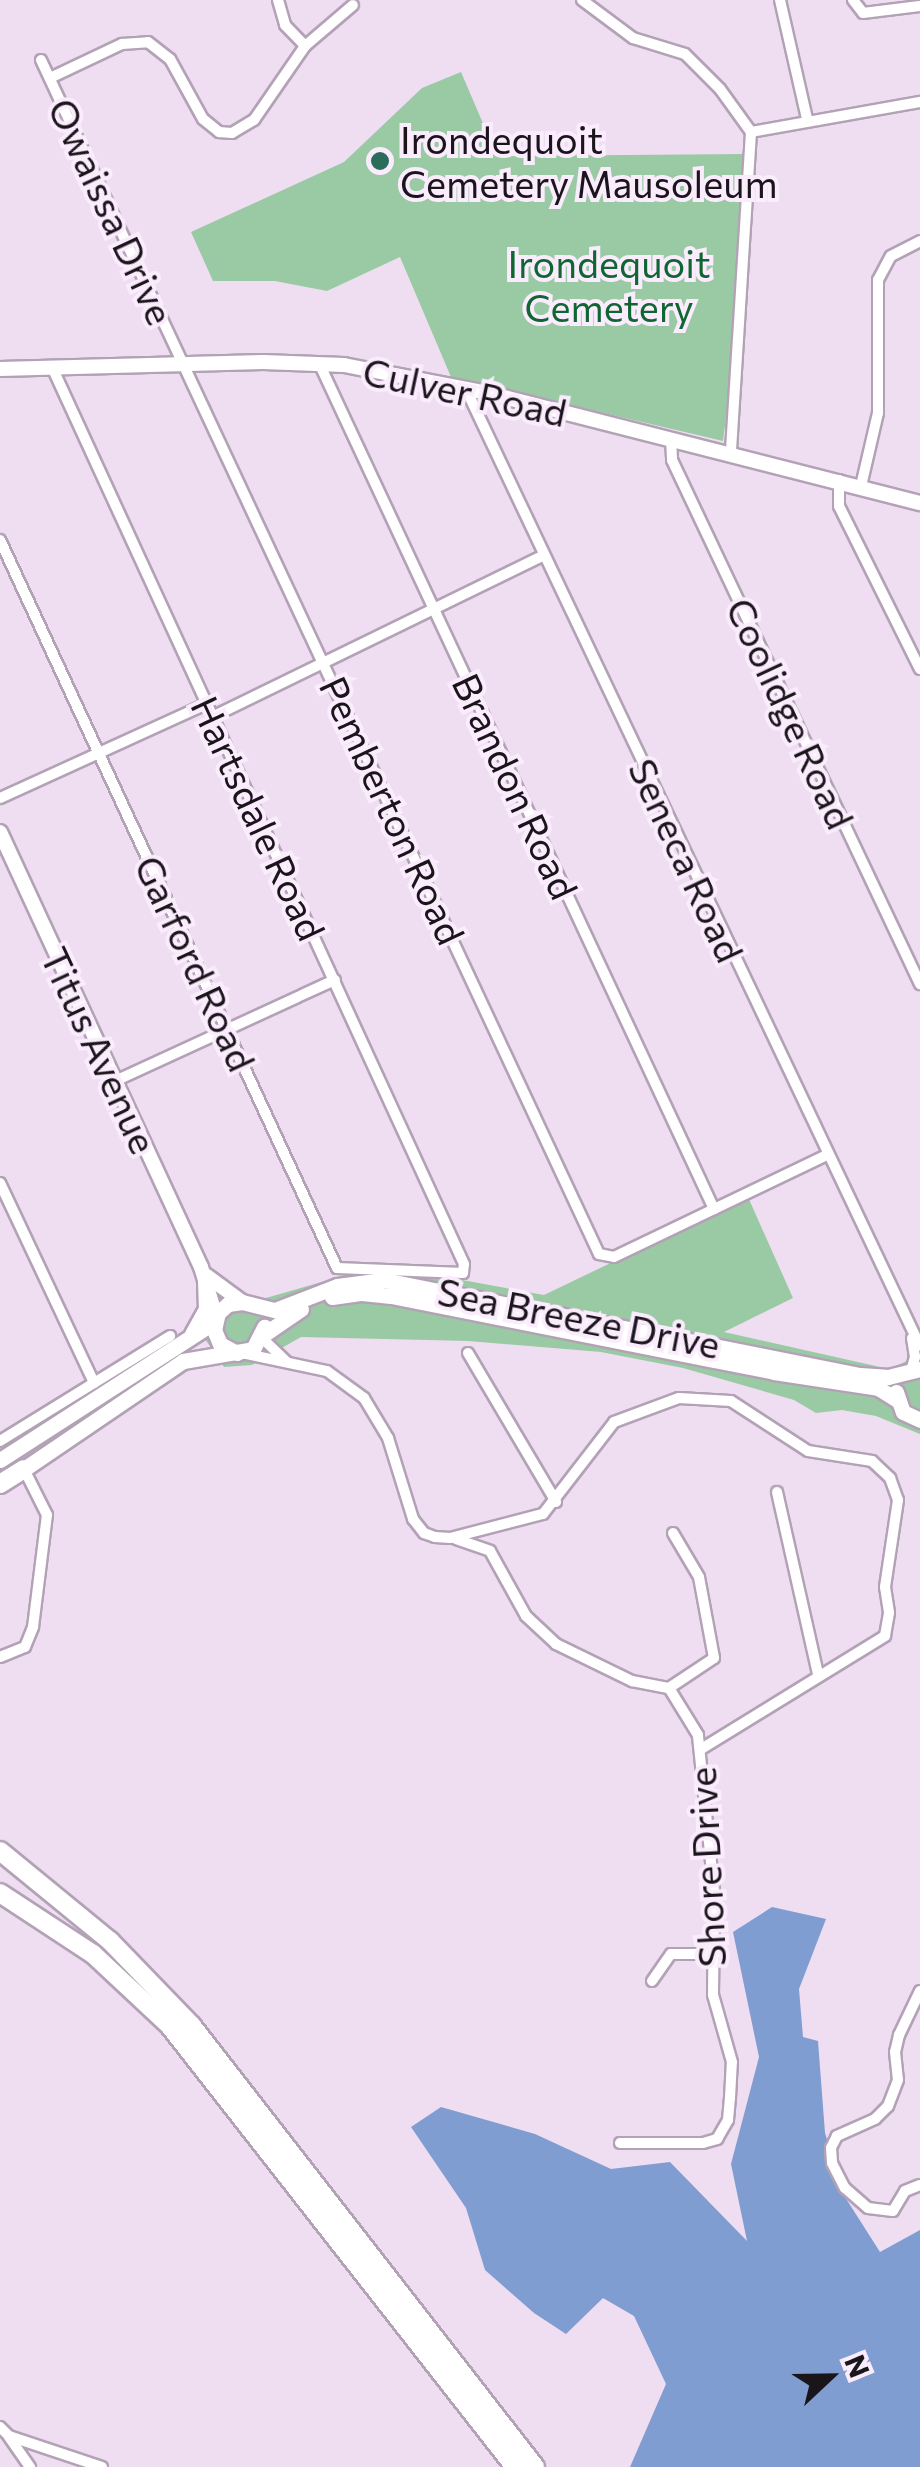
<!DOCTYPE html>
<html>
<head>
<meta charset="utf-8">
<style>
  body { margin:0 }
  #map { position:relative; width:920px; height:2467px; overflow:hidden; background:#efddf2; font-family:Commissioner,sans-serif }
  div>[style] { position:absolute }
  .green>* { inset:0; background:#9acaa4 }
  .water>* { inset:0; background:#7f9dd0 }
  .roads { filter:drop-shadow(2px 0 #b3a2b6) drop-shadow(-2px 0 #b3a2b6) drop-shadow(0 2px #b3a2b6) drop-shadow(0 -2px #b3a2b6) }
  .minor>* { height:10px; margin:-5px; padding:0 5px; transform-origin:5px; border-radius:5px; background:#fff }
  .secondary>* { height:14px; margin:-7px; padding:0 7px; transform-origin:7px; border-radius:7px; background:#fff }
  .primary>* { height:15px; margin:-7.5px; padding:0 7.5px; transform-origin:7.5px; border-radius:7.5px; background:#fff }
  .motorway>* { height:18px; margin:-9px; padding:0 9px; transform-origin:9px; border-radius:9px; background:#fff }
  .dots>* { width:28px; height:28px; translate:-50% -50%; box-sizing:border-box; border:5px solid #fbecfd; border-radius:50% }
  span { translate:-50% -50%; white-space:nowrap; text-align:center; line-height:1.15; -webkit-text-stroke:8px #fbecfd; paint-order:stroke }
  .poi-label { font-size:38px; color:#1a141b }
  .left { translate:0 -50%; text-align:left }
  .street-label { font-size:38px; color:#1a141b }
  .park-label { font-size:38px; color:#106632 }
  .north { position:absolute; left:780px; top:2327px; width:100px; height:100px; -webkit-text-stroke:8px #fbecfd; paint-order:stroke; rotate:68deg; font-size:28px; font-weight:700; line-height:40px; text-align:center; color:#1a141b }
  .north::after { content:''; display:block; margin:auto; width:35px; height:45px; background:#1a141b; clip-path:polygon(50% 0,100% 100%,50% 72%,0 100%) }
</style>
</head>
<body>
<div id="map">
  <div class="green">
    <i style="clip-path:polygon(461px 72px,497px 156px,744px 154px,733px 364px,723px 441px,451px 377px,400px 257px,327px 291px,275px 281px,213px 281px,191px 232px,344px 162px,422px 88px)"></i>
    <i style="clip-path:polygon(748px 1197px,793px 1298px,724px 1332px,889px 1369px,920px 1355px,920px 1434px,876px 1416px,842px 1410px,816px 1413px,794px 1400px,683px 1368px,601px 1352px,468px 1341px,301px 1337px,252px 1365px,224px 1367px,205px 1339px,200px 1317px,203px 1305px,226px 1286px,259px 1300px,353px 1273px,446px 1277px,544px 1295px)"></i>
  </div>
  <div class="water">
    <i style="clip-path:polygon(772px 1907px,826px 1919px,799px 1989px,803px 2037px,818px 2041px,825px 2133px,845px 2197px,880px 2252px,920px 2230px,920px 2467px,630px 2467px,666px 2384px,634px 2316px,603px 2298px,566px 2334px,534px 2313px,485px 2270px,466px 2208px,411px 2127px,441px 2107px,535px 2134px,611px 2169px,670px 2162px,747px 2241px,731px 2164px,759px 2057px,733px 1932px)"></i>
  </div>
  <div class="roads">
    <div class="minor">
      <i style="left:278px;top:0;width:26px;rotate:74deg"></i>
      <i style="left:285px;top:25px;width:29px;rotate:46deg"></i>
      <i style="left:582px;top:0;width:64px;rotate:36.7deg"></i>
      <i style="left:633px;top:38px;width:54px;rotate:17.1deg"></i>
      <i style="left:685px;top:54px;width:49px;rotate:45deg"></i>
      <i style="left:720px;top:89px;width:53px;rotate:54.2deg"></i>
      <i style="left:751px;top:132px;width:323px;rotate:93.6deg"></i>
      <i style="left:780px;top:0;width:122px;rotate:77.2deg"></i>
      <i style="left:853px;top:0;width:16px;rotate:52deg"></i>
      <i style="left:863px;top:13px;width:57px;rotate:-7deg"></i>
      <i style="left:41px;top:60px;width:1318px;rotate:64.95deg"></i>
      <i style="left:599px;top:1254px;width:15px;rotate:11deg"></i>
      <i style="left:614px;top:1257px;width:236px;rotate:-25.6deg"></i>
      <i style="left:50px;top:78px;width:80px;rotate:-25.3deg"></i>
      <i style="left:122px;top:44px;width:26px;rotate:-4deg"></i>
      <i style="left:148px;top:42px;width:28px;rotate:38deg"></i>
      <i style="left:170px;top:59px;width:68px;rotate:61.2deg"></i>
      <i style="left:203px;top:119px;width:21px;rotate:39deg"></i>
      <i style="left:219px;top:132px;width:13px;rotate:4deg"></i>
      <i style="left:232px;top:133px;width:26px;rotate:-31deg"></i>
      <i style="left:254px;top:120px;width:90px;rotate:-55.4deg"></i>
      <i style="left:305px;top:46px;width:63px;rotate:-40.5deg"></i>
      <i style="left:751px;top:132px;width:172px;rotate:-10.1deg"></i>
      <i style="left:319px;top:363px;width:934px;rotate:64.97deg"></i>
      <i style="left:465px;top:387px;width:1061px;rotate:64.62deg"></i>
      <i style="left:671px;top:439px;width:21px;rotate:87deg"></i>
      <i style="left:672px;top:460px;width:580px;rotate:64.67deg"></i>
      <i style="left:839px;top:480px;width:26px;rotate:90deg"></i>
      <i style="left:839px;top:506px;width:182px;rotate:63.6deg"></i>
      <i style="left:861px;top:486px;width:75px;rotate:-76.9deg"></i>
      <i style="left:878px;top:413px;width:133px;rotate:-90deg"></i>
      <i style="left:878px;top:280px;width:27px;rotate:-62deg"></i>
      <i style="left:891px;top:256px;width:33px;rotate:-27deg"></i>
      <i style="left:0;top:540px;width:802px;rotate:65.16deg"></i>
      <i style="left:337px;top:1268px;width:126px;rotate:2.3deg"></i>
      <i style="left:463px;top:1273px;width:9px;rotate:-84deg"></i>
      <i style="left:464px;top:1264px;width:987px;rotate:-114.67deg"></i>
      <i style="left:212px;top:717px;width:367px;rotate:-26deg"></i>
      <i style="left:0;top:798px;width:226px;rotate:-24.5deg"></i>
      <i style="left:115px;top:1081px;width:242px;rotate:-24.7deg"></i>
      <i style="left:0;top:1183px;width:221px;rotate:64.8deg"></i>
      <i style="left:262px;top:1338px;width:35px;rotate:44deg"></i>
      <i style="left:242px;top:1353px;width:87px;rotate:12deg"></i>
      <i style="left:327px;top:1371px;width:46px;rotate:36.1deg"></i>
      <i style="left:364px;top:1398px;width:47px;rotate:59deg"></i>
      <i style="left:388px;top:1438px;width:85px;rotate:72.8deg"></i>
      <i style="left:413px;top:1519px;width:18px;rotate:52deg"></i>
      <i style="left:424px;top:1533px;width:12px;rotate:20deg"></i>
      <i style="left:435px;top:1537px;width:15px;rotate:4deg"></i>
      <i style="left:450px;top:1538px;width:96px;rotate:-14.5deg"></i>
      <i style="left:543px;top:1514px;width:116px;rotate:-52.3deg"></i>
      <i style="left:614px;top:1422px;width:69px;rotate:-20.3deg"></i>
      <i style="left:679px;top:1398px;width:52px;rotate:3.3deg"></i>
      <i style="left:731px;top:1401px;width:92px;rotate:33deg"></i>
      <i style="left:808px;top:1451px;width:65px;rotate:8.9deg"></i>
      <i style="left:872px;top:1461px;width:25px;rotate:43deg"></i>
      <i style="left:890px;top:1478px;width:23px;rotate:70deg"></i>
      <i style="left:898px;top:1500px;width:88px;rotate:98.5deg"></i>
      <i style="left:885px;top:1587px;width:26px;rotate:81deg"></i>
      <i style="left:889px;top:1613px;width:23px;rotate:100deg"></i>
      <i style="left:885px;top:1636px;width:217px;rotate:148.4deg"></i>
      <i style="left:468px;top:1353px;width:173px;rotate:59.4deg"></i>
      <i style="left:911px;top:1371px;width:15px;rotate:-74deg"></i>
      <i style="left:915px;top:1357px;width:19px;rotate:-99deg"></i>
      <i style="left:0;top:1441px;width:200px;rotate:-31.7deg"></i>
      <i style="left:777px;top:1492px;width:187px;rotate:77.3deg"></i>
      <i style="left:456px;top:1539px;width:36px;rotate:19deg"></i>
      <i style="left:490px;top:1551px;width:74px;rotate:61deg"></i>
      <i style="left:526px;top:1616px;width:41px;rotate:43deg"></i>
      <i style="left:556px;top:1644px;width:85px;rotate:26deg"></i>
      <i style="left:632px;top:1681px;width:38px;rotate:11deg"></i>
      <i style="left:0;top:1657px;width:27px;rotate:-22deg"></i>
      <i style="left:25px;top:1647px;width:22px;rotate:-68deg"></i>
      <i style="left:33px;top:1627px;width:113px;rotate:-82.9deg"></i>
      <i style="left:47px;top:1515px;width:51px;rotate:-116.6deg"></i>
      <i style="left:669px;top:1688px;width:54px;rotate:-33.7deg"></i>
      <i style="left:714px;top:1658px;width:82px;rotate:-100.5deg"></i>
      <i style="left:699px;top:1577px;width:51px;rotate:-120.6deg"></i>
      <i style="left:652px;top:1981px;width:33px;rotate:-55deg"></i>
      <i style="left:671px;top:1954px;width:44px"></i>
      <i style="left:920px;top:1991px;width:49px;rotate:115.5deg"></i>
      <i style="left:899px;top:2035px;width:17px;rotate:103deg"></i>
      <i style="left:895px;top:2052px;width:28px;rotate:84deg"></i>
      <i style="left:898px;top:2080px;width:28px;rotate:111deg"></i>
      <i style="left:888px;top:2106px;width:18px;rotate:135deg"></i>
      <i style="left:875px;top:2119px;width:42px;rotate:155.9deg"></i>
      <i style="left:837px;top:2136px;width:13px;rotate:117deg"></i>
      <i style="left:831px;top:2148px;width:15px;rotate:86deg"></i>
      <i style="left:832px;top:2163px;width:28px;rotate:63deg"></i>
      <i style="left:845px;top:2188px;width:30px;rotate:41deg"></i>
      <i style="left:868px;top:2208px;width:25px;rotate:7deg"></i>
      <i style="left:893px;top:2211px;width:23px;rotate:-59deg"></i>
      <i style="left:905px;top:2191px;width:16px;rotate:-22deg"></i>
      <i style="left:620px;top:2143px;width:83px"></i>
      <i style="left:703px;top:2143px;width:15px;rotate:-16deg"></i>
      <i style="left:717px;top:2139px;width:22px;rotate:-60deg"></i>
      <i style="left:728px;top:2120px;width:22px;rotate:-85deg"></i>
      <i style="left:730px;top:2098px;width:36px;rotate:-87deg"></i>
      <i style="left:732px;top:2062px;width:70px;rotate:-105.8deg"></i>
      <i style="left:713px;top:1995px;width:104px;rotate:-89.4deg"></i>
      <i style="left:714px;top:1891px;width:157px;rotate:-95.9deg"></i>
      <i style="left:698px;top:1735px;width:55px;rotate:-121.7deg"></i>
      <i style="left:0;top:2427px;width:13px;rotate:45deg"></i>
      <i style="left:9px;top:2436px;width:98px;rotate:18.4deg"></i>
      <i style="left:9px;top:2437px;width:37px;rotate:55deg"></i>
    </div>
    <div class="secondary">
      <i style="left:0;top:369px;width:263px;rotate:-1.5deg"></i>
      <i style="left:263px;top:362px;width:81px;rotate:2.1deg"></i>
      <i style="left:344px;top:365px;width:147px;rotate:11deg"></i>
      <i style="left:488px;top:393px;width:446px;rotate:14.3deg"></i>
      <i style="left:0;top:832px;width:479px;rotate:65.2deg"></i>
      <i style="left:201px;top:1267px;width:51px;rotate:73deg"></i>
      <i style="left:207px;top:1276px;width:44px;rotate:36.6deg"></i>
    </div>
    <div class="primary">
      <i style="left:332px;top:1297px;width:30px;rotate:-8deg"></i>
      <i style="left:362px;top:1293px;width:29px;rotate:6deg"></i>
      <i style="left:391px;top:1296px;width:390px;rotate:11.2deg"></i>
      <i style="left:774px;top:1372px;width:105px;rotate:8.7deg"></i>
      <i style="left:878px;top:1388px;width:22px;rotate:32deg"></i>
      <i style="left:192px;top:1334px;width:29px;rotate:-61deg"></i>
      <i style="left:206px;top:1309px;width:31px;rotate:-92deg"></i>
      <i style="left:263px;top:1335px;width:46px;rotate:-34.4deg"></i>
      <i style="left:237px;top:1353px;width:19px;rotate:-152deg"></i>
      <i style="left:220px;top:1344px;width:15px;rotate:-113deg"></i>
      <i style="left:214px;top:1330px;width:17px;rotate:-77deg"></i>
      <i style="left:218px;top:1313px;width:13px;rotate:-42deg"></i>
      <i style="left:228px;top:1304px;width:14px;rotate:-8deg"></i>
      <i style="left:242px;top:1302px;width:34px;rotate:14deg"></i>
      <i style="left:275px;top:1310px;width:66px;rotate:-21.2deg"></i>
      <i style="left:337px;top:1286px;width:47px;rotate:-7.3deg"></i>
      <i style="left:384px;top:1280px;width:485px;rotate:11.3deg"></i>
      <i style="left:860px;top:1375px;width:28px;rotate:4deg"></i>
      <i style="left:888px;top:1377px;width:33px;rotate:-14deg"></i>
      <i style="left:896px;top:1392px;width:21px;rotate:71deg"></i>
      <i style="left:903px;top:1412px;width:19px;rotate:25deg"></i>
      <i style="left:0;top:1460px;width:255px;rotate:-32.8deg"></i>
      <i style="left:24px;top:1469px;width:192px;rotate:-34.2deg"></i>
      <i style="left:183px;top:1361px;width:71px;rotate:-9.7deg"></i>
      <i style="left:253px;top:1349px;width:25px;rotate:-63deg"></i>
    </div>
    <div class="motorway">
      <i style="left:0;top:1484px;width:28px;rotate:-32deg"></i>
      <i style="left:0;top:1851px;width:142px;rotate:39.3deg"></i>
      <i style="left:110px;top:1941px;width:118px;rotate:46deg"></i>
      <i style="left:192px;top:2026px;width:559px;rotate:52.13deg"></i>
      <i style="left:0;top:1893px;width:111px;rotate:33.3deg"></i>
      <i style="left:93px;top:1954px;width:104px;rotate:43.1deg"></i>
      <i style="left:169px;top:2025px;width:561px;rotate:51.95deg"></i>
    </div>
  </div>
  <div class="dots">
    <i style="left:380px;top:161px;background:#2c6c5b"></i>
  </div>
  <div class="poi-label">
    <span class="left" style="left:400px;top:161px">Irondequoit<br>Cemetery Mausoleum</span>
  </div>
  <div class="street-label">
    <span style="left:112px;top:211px;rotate:65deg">Owaissa Drive</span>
    <span style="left:465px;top:391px;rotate:12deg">Culver Road</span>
    <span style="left:791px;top:713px;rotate:65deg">Coolidge Road</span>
    <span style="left:516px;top:786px;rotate:65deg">Brandon Road</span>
    <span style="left:393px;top:810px;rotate:65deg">Pemberton Road</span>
    <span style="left:259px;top:818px;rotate:65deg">Hartsdale Road</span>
    <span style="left:687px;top:860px;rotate:65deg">Seneca Road</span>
    <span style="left:196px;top:963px;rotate:65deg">Garford Road</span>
    <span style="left:100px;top:1050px;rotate:65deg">Titus Avenue</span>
    <span style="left:579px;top:1317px;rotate:11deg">Sea Breeze Drive</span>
    <span style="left:706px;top:1867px;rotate:-93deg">Shore Drive</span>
  </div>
  <div class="park-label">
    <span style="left:609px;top:285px">Irondequoit<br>Cemetery</span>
  </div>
  <div class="north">N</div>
</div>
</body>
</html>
